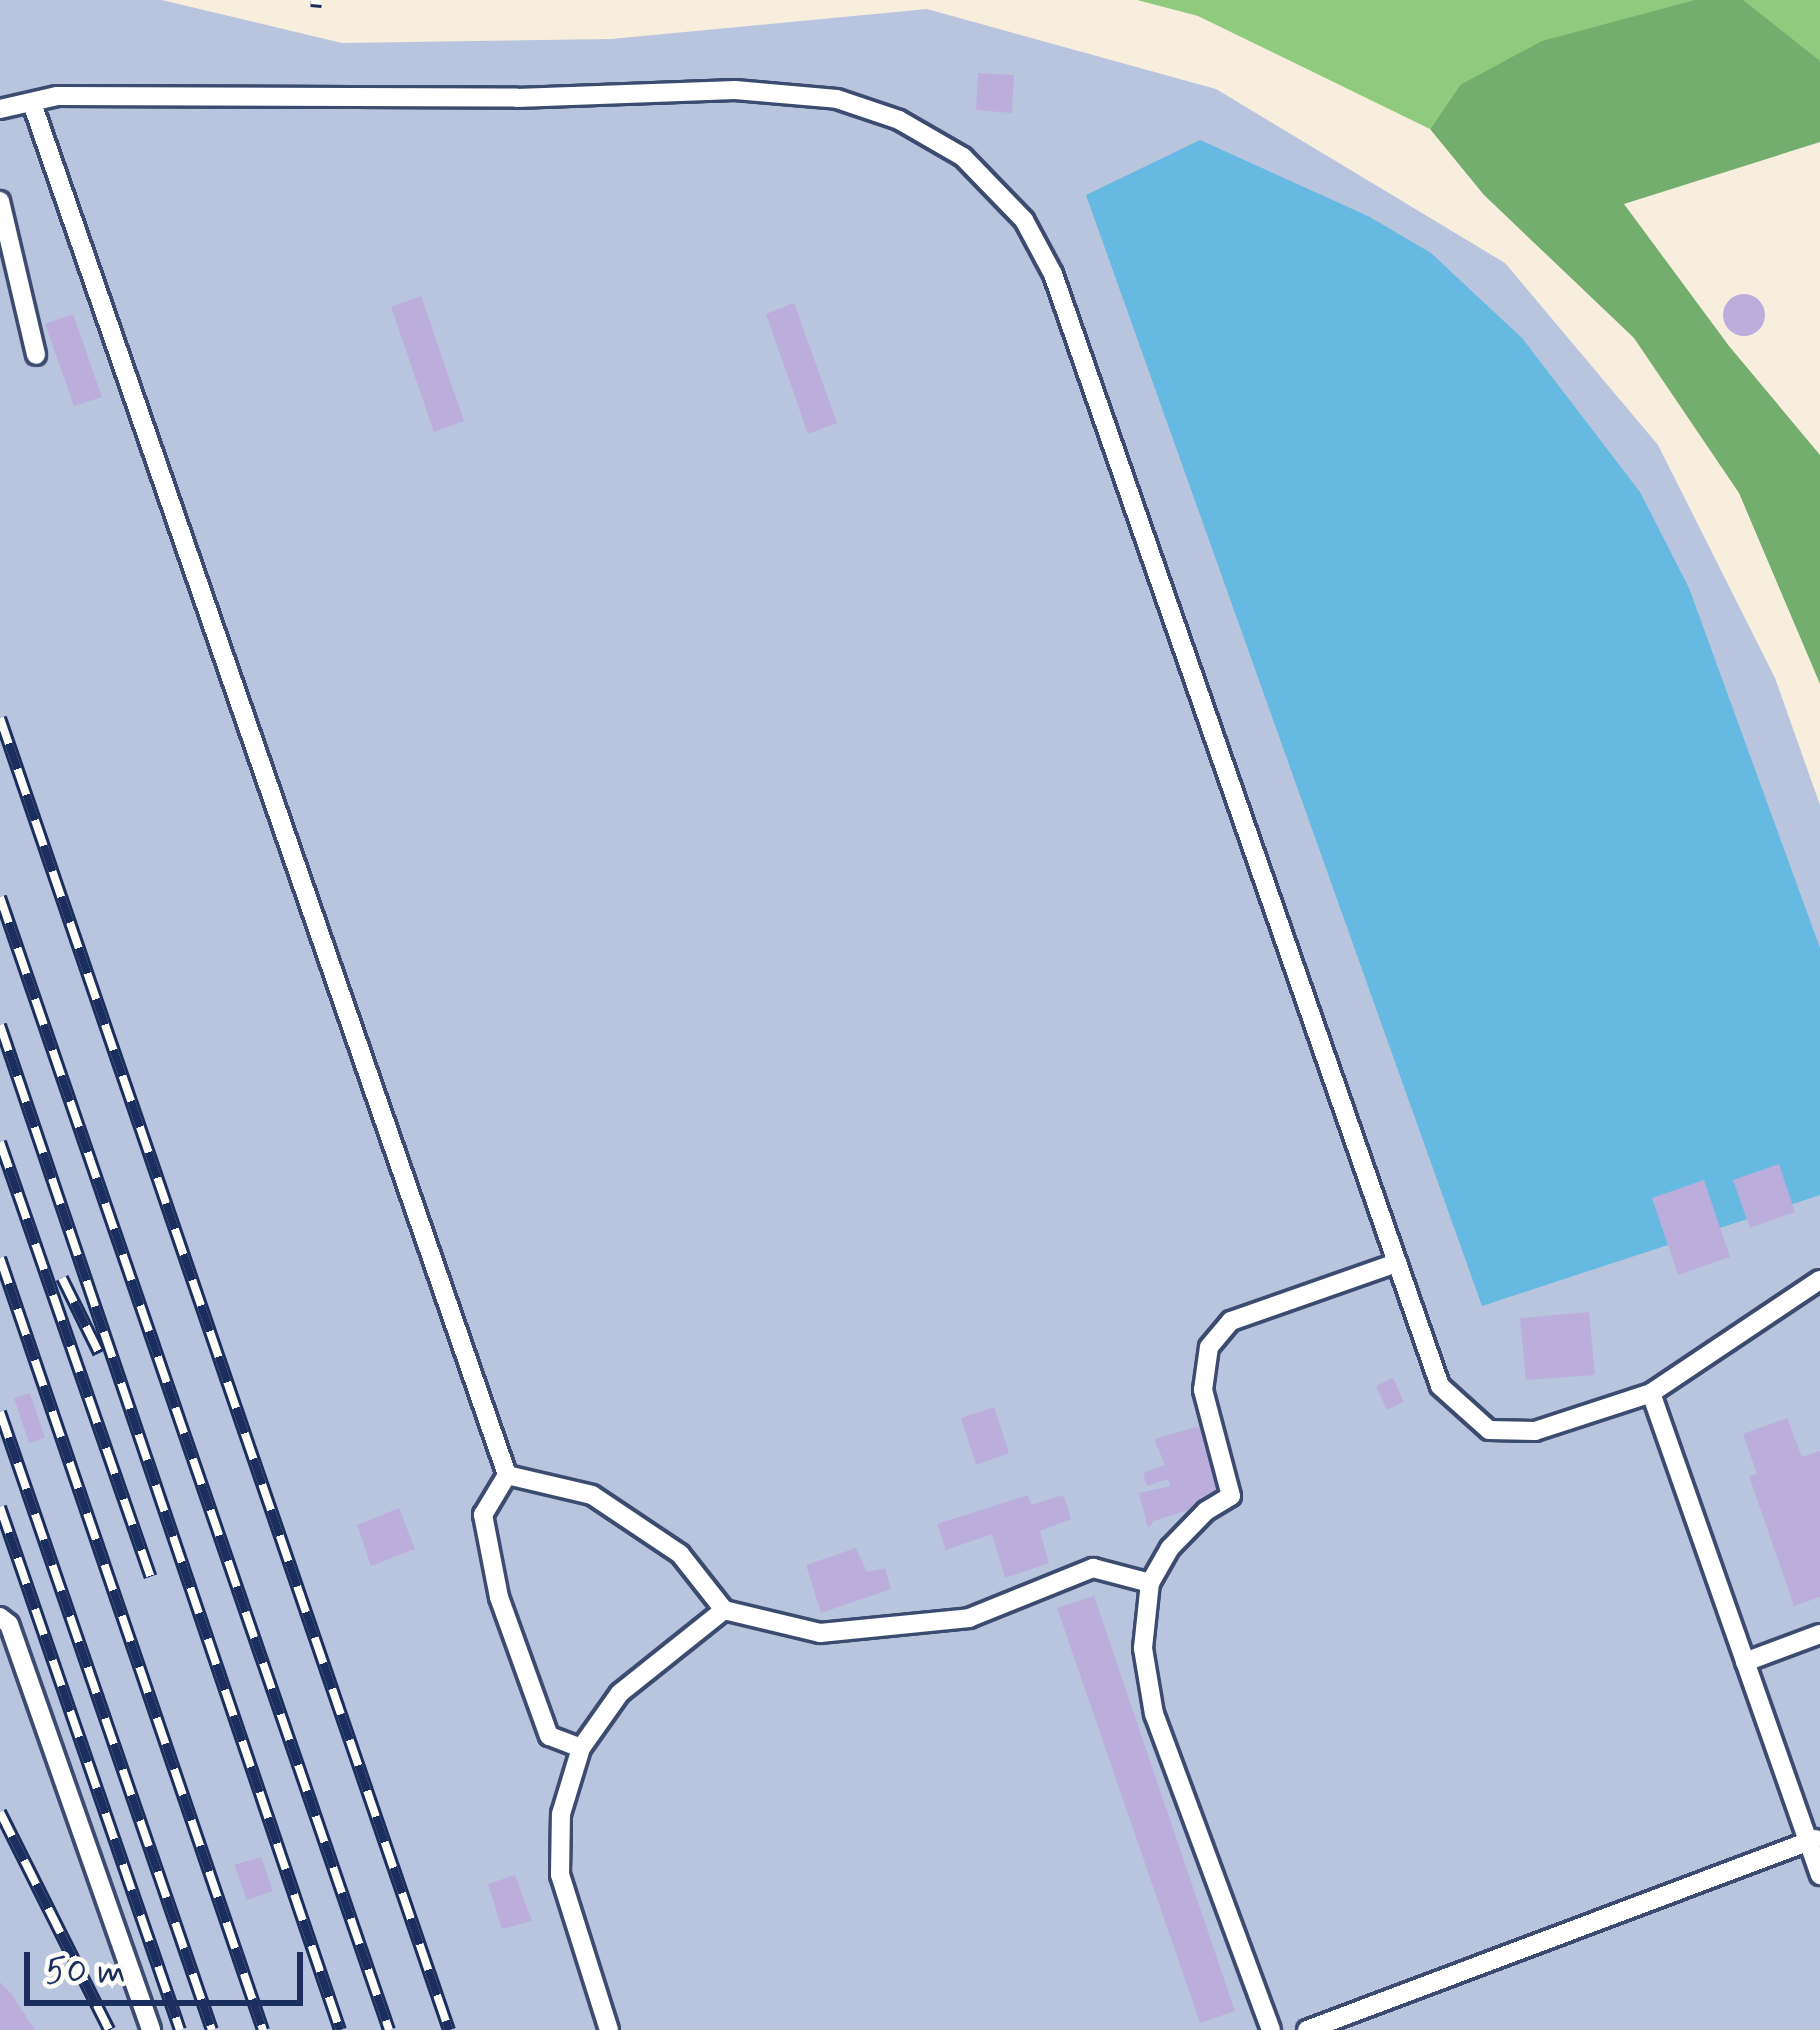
<!DOCTYPE html>
<html>
<head>
<meta charset="utf-8">
<style>
  body { margin:0 }
  #map { position:relative; width:1820px; height:2030px; overflow:hidden; background:#f7eedd; font-family:Mynerve,sans-serif }
  div>[style] { position:absolute }
  .industrial>* { inset:0; background:#b9c5de }
  .green>* { inset:0; background:#90ca7f }
  .forest>* { inset:0; background:#74ae6e }
  .water>* { inset:0; background:#66b9e1 }
  .building>* { inset:0; background:#bbaedc }
  .round { border-radius:50% }
  .roads { filter:drop-shadow(3px 0 #3c4c71) drop-shadow(-3px 0 #3c4c71) drop-shadow(0 3px #3c4c71) drop-shadow(0 -3px #3c4c71) }
  .lane>* { height:18px; margin:-9px; padding:0 9px; transform-origin:9px; border-radius:9px; background:#fff }
  .rail>* { height:14px; margin-top:-7px; transform-origin:0; background:repeating-linear-gradient(90deg,#fdfcf7 0 27px,#1b2f5e 0 54px); box-sizing:border-box; border-block:3px solid #1b2f5e }
  span { translate:-50% -50%; white-space:nowrap; text-align:center; line-height:1.15; -webkit-text-stroke:9px #fdfcf7; paint-order:stroke }
  .scale { position:absolute; left:24px; top:1952px; width:279px; height:54px; box-sizing:border-box; border:6px solid #1b2f5e; border-top:0; padding-left:15px; font-size:36px; line-height:42px; white-space:nowrap; color:#1b2f5e; -webkit-text-stroke:9px #fdfcf7; paint-order:stroke }
</style>
</head>
<body>
<div id="map">
  <div class="industrial">
    <i style="clip-path:polygon(0 0,162px 0,342px 43px,611px 39px,927px 9px,1216px 89px,1505px 263px,1658px 445px,1775px 678px,1820px 805px,1820px 2030px,0 2030px)"></i>
  </div>
  <div class="green">
    <i style="clip-path:polygon(1137px 0,1696px 0,1460px 85px,1430px 129px,1198px 16px)"></i>
    <i style="clip-path:polygon(1740px 0,1820px 0,1820px 66px)"></i>
  </div>
  <div class="forest">
    <i style="clip-path:polygon(1695px 0,1743px 0,1820px 61px,1820px 142px,1624px 204px,1729px 346px,1820px 455px,1820px 684px,1739px 493px,1634px 338px,1484px 195px,1430px 129px,1460px 85px,1542px 41px)"></i>
  </div>
  <div class="water">
    <i style="clip-path:polygon(1200px 140px,1368px 216px,1431px 253px,1522px 338px,1640px 492px,1689px 588px,1820px 948px,1820px 1195px,1482px 1306px,1086px 195px)"></i>
  </div>
  <div class="building">
    <i style="clip-path:polygon(978px 73px,1014px 75px,1012px 113px,976px 110px)"></i>
    <i class="round" style="left:1723px;top:294px;width:42px;height:42px"></i>
    <i style="clip-path:polygon(421px 296px,464px 421px,434px 432px,391px 307px)"></i>
    <i style="clip-path:polygon(794px 303px,837px 423px,808px 434px,766px 314px)"></i>
    <i style="clip-path:polygon(73px 314px,102px 397px,74px 406px,45px 324px)"></i>
    <i style="clip-path:polygon(1779px 1164px,1795px 1212px,1750px 1228px,1733px 1180px)"></i>
    <i style="clip-path:polygon(1704px 1180px,1730px 1257px,1678px 1275px,1652px 1198px)"></i>
    <i style="clip-path:polygon(1589px 1312px,1595px 1375px,1526px 1380px,1520px 1318px)"></i>
    <i style="clip-path:polygon(1393px 1378px,1404px 1402px,1387px 1410px,1376px 1386px)"></i>
    <i style="clip-path:polygon(30px 1393px,45px 1438px,29px 1443px,14px 1398px)"></i>
    <i style="clip-path:polygon(994px 1407px,1009px 1453px,976px 1465px,961px 1418px)"></i>
    <i style="clip-path:polygon(1787px 1418px,1802px 1457px,1820px 1451px,1820px 1597px,1794px 1606px,1749px 1476px,1757px 1474px,1743px 1434px)"></i>
    <i style="clip-path:polygon(1200px 1426px,1222px 1499px,1154px 1521px,1148px 1528px,1139px 1493px,1171px 1486px,1167px 1479px,1147px 1486px,1143px 1473px,1165px 1465px,1154px 1439px)"></i>
    <i style="clip-path:polygon(1028px 1495px,1031px 1505px,1063px 1495px,1068px 1508px,1071px 1519px,1040px 1531px,1049px 1563px,1005px 1578px,992px 1534px,946px 1550px,937px 1524px)"></i>
    <i style="clip-path:polygon(399px 1508px,415px 1549px,371px 1566px,357px 1525px)"></i>
    <i style="clip-path:polygon(856px 1548px,867px 1572px,885px 1568px,891px 1589px,821px 1613px,806px 1565px)"></i>
    <i style="clip-path:polygon(1094px 1596px,1235px 2011px,1200px 2023px,1057px 1608px)"></i>
    <i style="clip-path:polygon(261px 1857px,273px 1891px,247px 1900px,234px 1865px)"></i>
    <i style="clip-path:polygon(515px 1875px,532px 1921px,502px 1929px,488px 1884px)"></i>
    <i style="clip-path:polygon(0 1982px,12px 1995px,35px 2030px,0 2030px)"></i>
  </div>
  <div class="roads">
    <div class="lane">
      <i style="left:32px;top:103px;width:1452px;rotate:70.9deg"></i>
      <i style="left:0;top:109px;width:58px;rotate:-12.8deg"></i>
      <i style="left:57px;top:96px;width:460px;rotate:0.2deg"></i>
      <i style="left:517px;top:98px;width:218px;rotate:-2.1deg"></i>
      <i style="left:735px;top:90px;width:102px;rotate:5deg"></i>
      <i style="left:837px;top:99px;width:65px;rotate:18.7deg"></i>
      <i style="left:899px;top:120px;width:74px;rotate:30deg"></i>
      <i style="left:963px;top:157px;width:88px;rotate:45.9deg"></i>
      <i style="left:1024px;top:220px;width:61px;rotate:61.8deg"></i>
      <i style="left:1053px;top:274px;width:1177px;rotate:70.81deg"></i>
      <i style="left:1440px;top:1386px;width:66px;rotate:41.9deg"></i>
      <i style="left:1489px;top:1430px;width:46px;rotate:1.2deg"></i>
      <i style="left:1535px;top:1431px;width:122px;rotate:-18.1deg"></i>
      <i style="left:1651px;top:1393px;width:511px;rotate:70.68deg"></i>
      <i style="left:0;top:201px;width:158px;rotate:76.8deg"></i>
      <i style="left:1651px;top:1393px;width:203px;rotate:-33.8deg"></i>
      <i style="left:0;top:1617px;width:11px;rotate:38deg"></i>
      <i style="left:9px;top:1624px;width:430px;rotate:70.7deg"></i>
      <i style="left:1745px;top:1662px;width:80px;rotate:-20.5deg"></i>
      <i style="left:581px;top:1748px;width:34px;rotate:-159deg"></i>
      <i style="left:549px;top:1736px;width:148px;rotate:-109.8deg"></i>
      <i style="left:499px;top:1597px;width:84px;rotate:-101deg"></i>
      <i style="left:483px;top:1515px;width:47px;rotate:-59deg"></i>
      <i style="left:507px;top:1475px;width:87px;rotate:13.2deg"></i>
      <i style="left:592px;top:1495px;width:106px;rotate:33.8deg"></i>
      <i style="left:680px;top:1554px;width:71px;rotate:51.8deg"></i>
      <i style="left:609px;top:2030px;width:163px;rotate:-107.5deg"></i>
      <i style="left:560px;top:1875px;width:61px;rotate:-89.1deg"></i>
      <i style="left:561px;top:1814px;width:69px;rotate:-73.1deg"></i>
      <i style="left:581px;top:1748px;width:67px;rotate:-54.7deg"></i>
      <i style="left:620px;top:1693px;width:133px;rotate:-38.6deg"></i>
      <i style="left:724px;top:1610px;width:99px;rotate:13.5deg"></i>
      <i style="left:820px;top:1633px;width:150px;rotate:-5.7deg"></i>
      <i style="left:969px;top:1618px;width:134px;rotate:-22deg"></i>
      <i style="left:1093px;top:1568px;width:59px;rotate:14.7deg"></i>
      <i style="left:1271px;top:2030px;width:337px;rotate:-110.3deg"></i>
      <i style="left:1154px;top:1714px;width:67px;rotate:-99.5deg"></i>
      <i style="left:1143px;top:1648px;width:65px;rotate:-83.9deg"></i>
      <i style="left:1150px;top:1583px;width:40px;rotate:-60.3deg"></i>
      <i style="left:1170px;top:1548px;width:52px;rotate:-45.8deg"></i>
      <i style="left:1206px;top:1511px;width:29px;rotate:-31deg"></i>
      <i style="left:1231px;top:1496px;width:110px;rotate:-104.8deg"></i>
      <i style="left:1203px;top:1390px;width:43px;rotate:-82.1deg"></i>
      <i style="left:1209px;top:1347px;width:34px;rotate:-50deg"></i>
      <i style="left:1231px;top:1321px;width:176px;rotate:-19.3deg"></i>
      <i style="left:1307px;top:2030px;width:543px;rotate:-20.61deg"></i>
    </div>
  </div>
  <div class="rail">
    <i style="left:311px;top:0;width:11px;rotate:5deg"></i>
    <i style="left:0;top:718px;width:1387px;rotate:71.11deg"></i>
    <i style="left:0;top:897px;width:1198px;rotate:71.05deg"></i>
    <i style="left:0;top:1025px;width:1061px;rotate:71.31deg"></i>
    <i style="left:0;top:1142px;width:460px;rotate:70.9deg"></i>
    <i style="left:0;top:1258px;width:816px;rotate:71.19deg"></i>
    <i style="left:62px;top:1278px;width:84px;rotate:63.7deg"></i>
    <i style="left:0;top:1412px;width:653px;rotate:71.07deg"></i>
    <i style="left:0;top:1507px;width:553px;rotate:71.01deg"></i>
    <i style="left:0;top:1812px;width:244px;rotate:63.4deg"></i>
  </div>
  <div class="scale">50 m</div>
</div>
</body>
</html>
